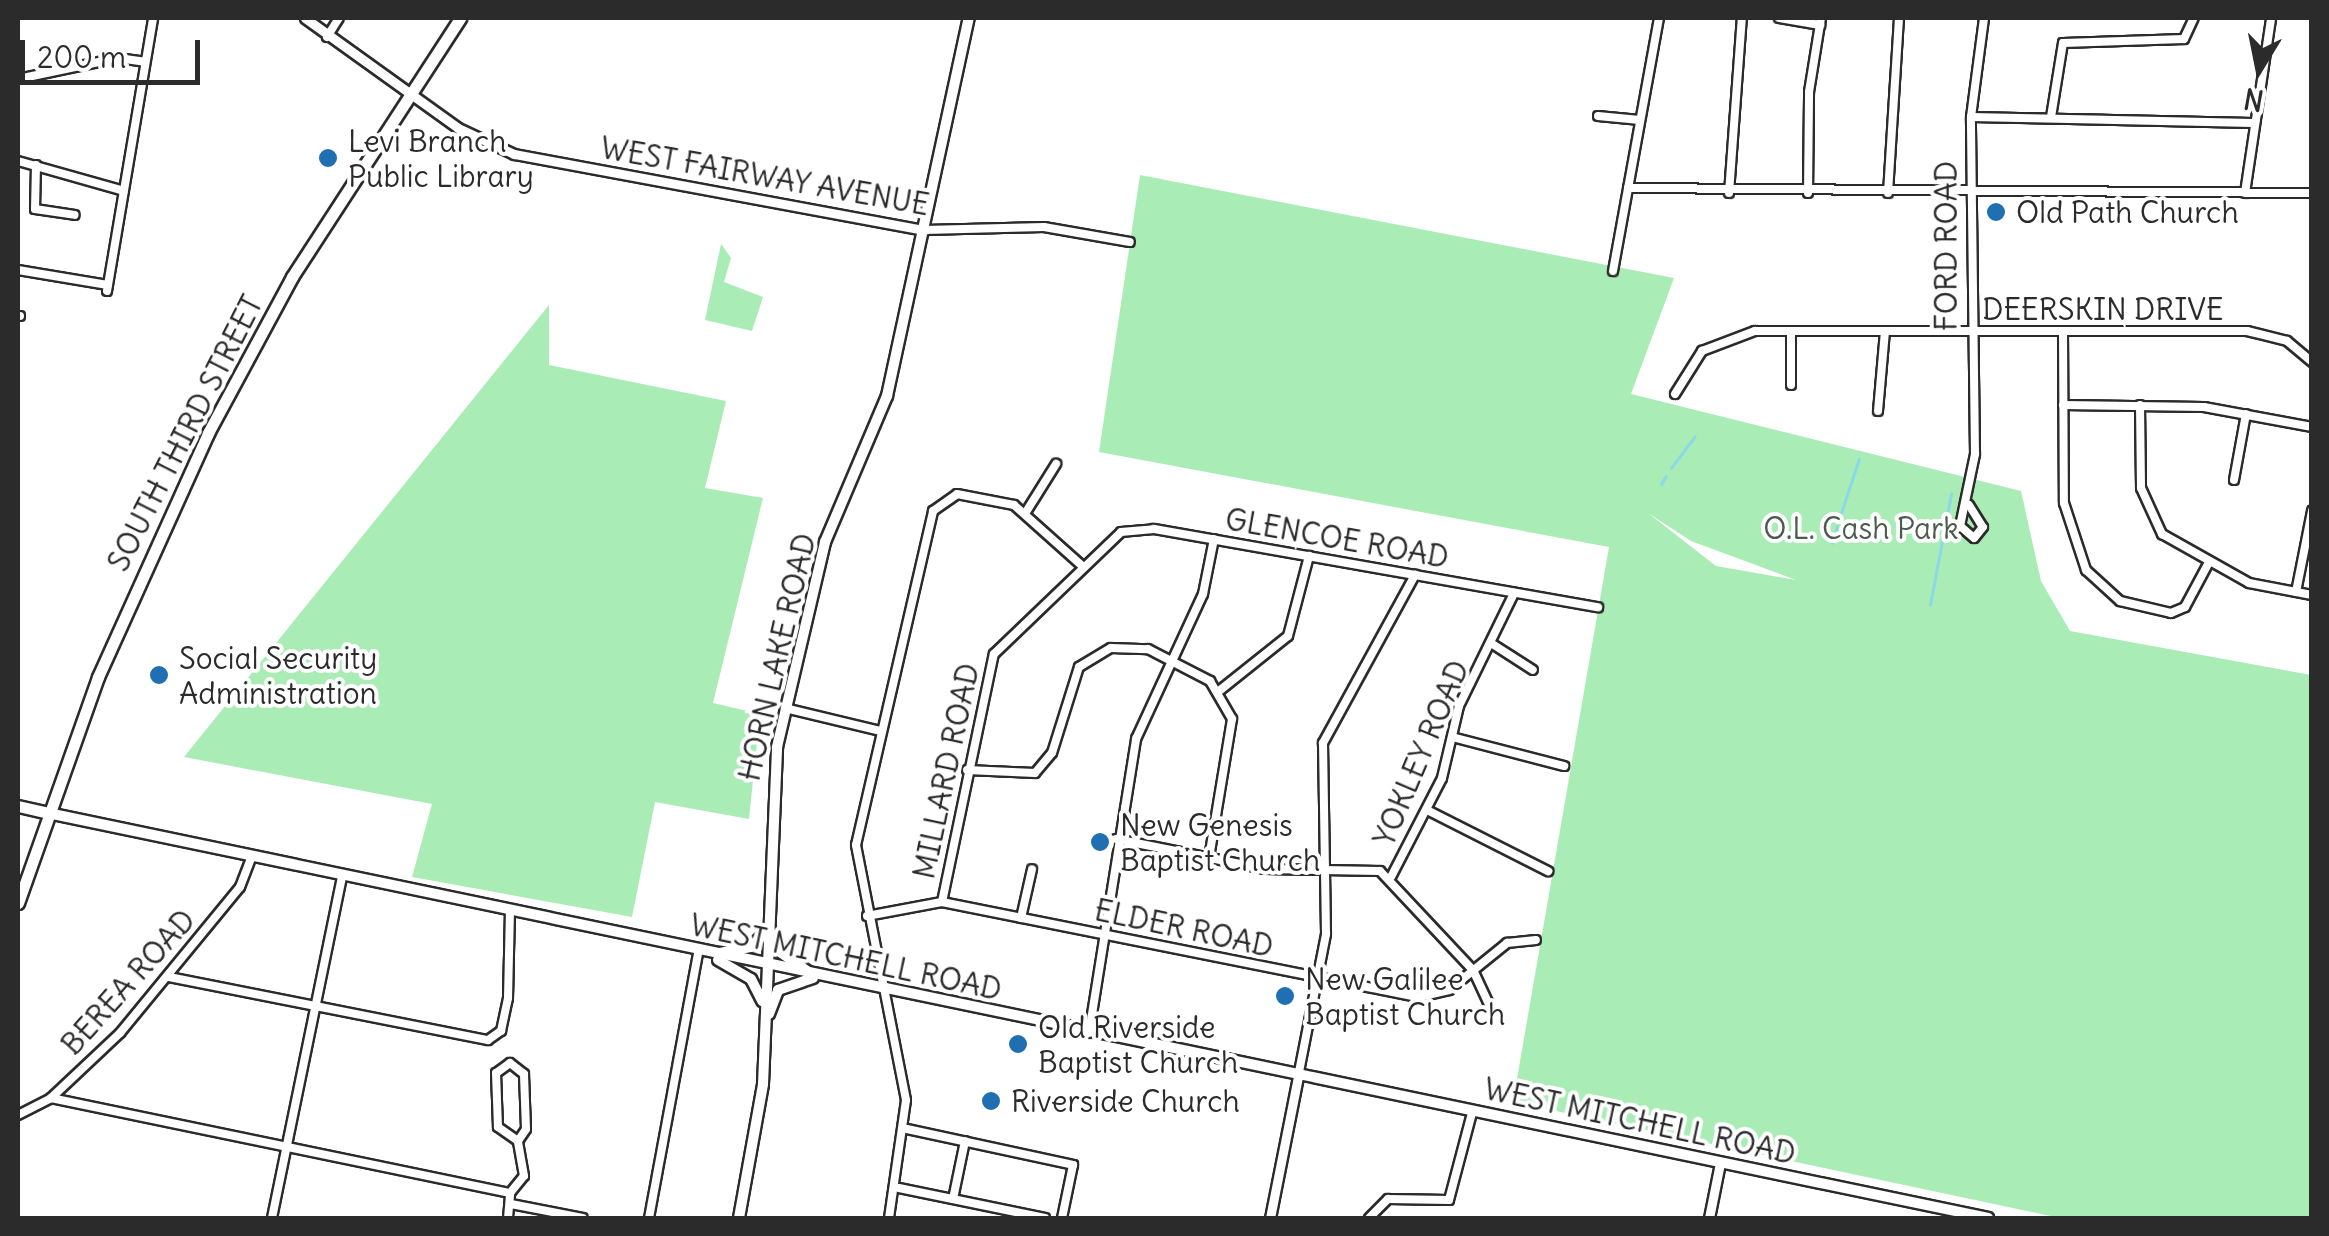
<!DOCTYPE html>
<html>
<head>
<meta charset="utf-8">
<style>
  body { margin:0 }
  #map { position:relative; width:2329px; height:1236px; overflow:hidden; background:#fff; font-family:Delius,sans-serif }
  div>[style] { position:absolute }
  .green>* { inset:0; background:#aaecb6 }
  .stream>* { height:2.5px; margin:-1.25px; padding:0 1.25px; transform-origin:1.25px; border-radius:1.25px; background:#8ad8e9 }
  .roads { filter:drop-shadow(2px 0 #2b2b2b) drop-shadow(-2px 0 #2b2b2b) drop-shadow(0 2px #2b2b2b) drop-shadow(0 -2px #2b2b2b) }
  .minor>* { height:8px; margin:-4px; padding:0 4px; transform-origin:4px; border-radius:4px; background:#fff }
  .tertiary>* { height:9px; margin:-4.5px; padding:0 4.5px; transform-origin:4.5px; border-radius:4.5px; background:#fff }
  .secondary>* { height:10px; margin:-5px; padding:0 5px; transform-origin:5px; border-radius:5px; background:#fff }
  .primary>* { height:11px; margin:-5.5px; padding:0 5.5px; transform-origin:5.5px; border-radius:5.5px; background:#fff }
  .trunk>* { height:11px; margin:-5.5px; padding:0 5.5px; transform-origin:5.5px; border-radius:5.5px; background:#fff }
  .dots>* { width:28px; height:28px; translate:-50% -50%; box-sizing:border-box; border:5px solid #fff; border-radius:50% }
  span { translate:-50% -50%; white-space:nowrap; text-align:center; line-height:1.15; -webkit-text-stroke:8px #fff; paint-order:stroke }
  .poi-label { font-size:30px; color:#2b2b2b }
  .left { translate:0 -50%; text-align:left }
  .street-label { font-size:30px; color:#2b2b2b }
  .park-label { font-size:30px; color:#4b5b4e }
  .frame { position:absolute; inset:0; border:20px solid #2b2b2b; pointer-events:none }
  .north { position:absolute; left:2209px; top:20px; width:100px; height:100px; -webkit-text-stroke:8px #fff; paint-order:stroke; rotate:190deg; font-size:28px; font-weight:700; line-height:40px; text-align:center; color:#2b2b2b }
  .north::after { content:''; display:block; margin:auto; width:35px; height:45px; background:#2b2b2b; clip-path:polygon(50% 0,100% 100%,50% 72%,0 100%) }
  .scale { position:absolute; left:20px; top:40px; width:180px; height:45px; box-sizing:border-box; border:5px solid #2b2b2b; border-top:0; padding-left:12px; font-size:30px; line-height:35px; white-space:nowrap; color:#2b2b2b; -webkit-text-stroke:8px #fff; paint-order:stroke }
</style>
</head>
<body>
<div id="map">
  <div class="green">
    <i style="clip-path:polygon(evenodd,1140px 175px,1674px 278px,1631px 394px,2021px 491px,2041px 581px,2070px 631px,2311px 675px,2311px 1218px,2060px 1218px,1513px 1102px,1609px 547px,1099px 452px,1140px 175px,1648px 513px,1691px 541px,1796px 580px,1716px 566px,1648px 513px)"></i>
    <i style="clip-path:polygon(721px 244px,731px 258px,724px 282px,763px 297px,752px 331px,705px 320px)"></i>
    <i style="clip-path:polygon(549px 305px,549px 365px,726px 401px,705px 488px,763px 498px,713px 703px,760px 714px,749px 819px,655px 802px,632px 917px,412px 877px,432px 804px,184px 757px)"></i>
  </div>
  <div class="stream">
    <i style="left:1671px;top:468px;width:39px;rotate:-53deg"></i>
    <i style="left:1661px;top:484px;width:9px;rotate:-58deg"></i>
    <i style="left:1838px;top:522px;width:66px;rotate:-71.6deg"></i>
    <i style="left:1832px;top:543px;width:17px;rotate:-73deg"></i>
    <i style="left:1930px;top:605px;width:113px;rotate:-79.3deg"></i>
  </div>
  <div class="roads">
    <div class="minor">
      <i style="left:1779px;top:18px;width:42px;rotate:9.7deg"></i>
      <i style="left:327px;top:37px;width:22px;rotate:-58deg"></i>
      <i style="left:18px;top:79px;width:102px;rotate:-11.9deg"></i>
      <i style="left:118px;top:58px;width:27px;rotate:8deg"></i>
      <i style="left:1598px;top:116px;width:42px;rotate:5.4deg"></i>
      <i style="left:1971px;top:117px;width:282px;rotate:1.2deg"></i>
      <i style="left:2051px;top:117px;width:75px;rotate:-80.8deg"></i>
      <i style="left:2063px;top:43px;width:121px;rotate:-1.9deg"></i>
      <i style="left:2184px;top:39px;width:23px;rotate:-65deg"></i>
      <i style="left:18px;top:161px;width:110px;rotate:15.8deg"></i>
      <i style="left:36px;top:165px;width:44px;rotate:91.3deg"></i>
      <i style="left:35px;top:209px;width:40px;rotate:8.5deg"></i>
      <i style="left:1628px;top:188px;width:684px;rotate:0.42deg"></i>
      <i style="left:1729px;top:193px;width:175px;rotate:-85.8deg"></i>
      <i style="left:1808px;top:193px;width:101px;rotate:-89.4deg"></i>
      <i style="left:1809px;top:92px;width:75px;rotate:-80.8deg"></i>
      <i style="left:1888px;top:193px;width:175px;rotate:-86.4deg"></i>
      <i style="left:2245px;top:193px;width:177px;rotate:-81.5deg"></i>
      <i style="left:924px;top:230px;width:120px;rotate:-1.4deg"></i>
      <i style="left:1044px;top:227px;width:87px;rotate:9.9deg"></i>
      <i style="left:18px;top:270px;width:91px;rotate:9.5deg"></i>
      <i style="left:1613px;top:271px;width:257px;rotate:-79.7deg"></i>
      <i style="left:107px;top:291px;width:277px;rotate:-80.4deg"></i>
      <i style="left:18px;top:316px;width:2px"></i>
      <i style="left:1791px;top:331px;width:54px;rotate:90deg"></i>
      <i style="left:2063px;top:331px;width:172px;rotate:89.7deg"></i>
      <i style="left:2064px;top:503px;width:71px;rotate:71.8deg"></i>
      <i style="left:2086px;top:570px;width:46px;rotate:42.4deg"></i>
      <i style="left:2120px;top:601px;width:52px;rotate:13.2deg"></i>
      <i style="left:2171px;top:613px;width:15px;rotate:-23deg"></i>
      <i style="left:2185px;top:607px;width:49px;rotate:-61.9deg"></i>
      <i style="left:1675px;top:394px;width:51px;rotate:-57.9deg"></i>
      <i style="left:1702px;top:351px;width:57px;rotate:-20.7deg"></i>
      <i style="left:1755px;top:331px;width:492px"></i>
      <i style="left:2247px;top:331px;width:41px;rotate:14deg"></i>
      <i style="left:2287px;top:341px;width:33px;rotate:40deg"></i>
      <i style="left:2063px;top:405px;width:141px;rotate:0.8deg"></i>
      <i style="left:2204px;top:407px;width:110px;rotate:10.5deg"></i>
      <i style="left:2140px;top:405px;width:83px;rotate:89.3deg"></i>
      <i style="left:2141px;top:488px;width:51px;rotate:65.5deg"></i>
      <i style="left:2162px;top:534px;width:100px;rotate:29.4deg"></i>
      <i style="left:2249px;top:583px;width:64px;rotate:10.8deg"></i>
      <i style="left:1878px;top:411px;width:80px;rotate:-85deg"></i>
      <i style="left:2234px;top:480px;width:67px;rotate:-79.7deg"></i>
      <i style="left:1969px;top:505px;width:26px;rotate:58deg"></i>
      <i style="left:1983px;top:527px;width:14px;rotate:129deg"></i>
      <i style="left:1974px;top:538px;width:18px;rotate:-139deg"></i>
      <i style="left:1960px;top:526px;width:74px;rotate:-78.2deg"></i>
      <i style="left:1975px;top:454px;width:337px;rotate:-90.7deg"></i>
      <i style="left:1971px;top:117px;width:100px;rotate:-82.5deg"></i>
      <i style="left:1026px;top:512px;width:57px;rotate:-58deg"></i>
      <i style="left:2296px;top:592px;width:83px;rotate:-78.8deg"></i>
      <i style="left:1494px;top:645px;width:46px;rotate:32.7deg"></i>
      <i style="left:1219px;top:691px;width:88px;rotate:-38.6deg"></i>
      <i style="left:1288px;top:636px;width:83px;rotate:-75.3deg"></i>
      <i style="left:785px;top:708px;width:98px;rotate:13.6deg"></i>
      <i style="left:1452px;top:737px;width:116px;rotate:14.5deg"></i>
      <i style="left:967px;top:770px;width:68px;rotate:2.5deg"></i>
      <i style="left:1035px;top:773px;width:26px;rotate:-50deg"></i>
      <i style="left:1052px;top:753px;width:90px;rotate:-72.6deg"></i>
      <i style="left:1079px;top:667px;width:37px;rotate:-31deg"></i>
      <i style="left:1111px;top:648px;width:37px;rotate:2deg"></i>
      <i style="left:1148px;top:649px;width:70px;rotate:27.3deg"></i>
      <i style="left:1210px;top:681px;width:44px;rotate:59.9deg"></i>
      <i style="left:1232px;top:719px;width:141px;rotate:99.4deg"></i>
      <i style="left:1427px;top:810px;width:136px;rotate:26.8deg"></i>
      <i style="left:1116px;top:839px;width:152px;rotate:11.4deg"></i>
      <i style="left:1265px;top:869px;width:115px;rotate:1deg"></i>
      <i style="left:1380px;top:871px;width:136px;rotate:46.8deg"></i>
      <i style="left:1473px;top:970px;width:38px;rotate:65deg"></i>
      <i style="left:1391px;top:877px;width:111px;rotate:-62.7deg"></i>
      <i style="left:1442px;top:778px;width:74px;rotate:-76.7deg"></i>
      <i style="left:1459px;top:706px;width:126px;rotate:-64deg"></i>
      <i style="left:942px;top:902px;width:253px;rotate:-78.2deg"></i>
      <i style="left:994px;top:654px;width:176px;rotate:-43.8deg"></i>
      <i style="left:1121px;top:532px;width:33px;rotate:-5deg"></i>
      <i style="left:1154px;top:529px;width:451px;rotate:10deg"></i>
      <i style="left:867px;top:916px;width:76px;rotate:-10.6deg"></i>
      <i style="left:942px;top:902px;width:486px;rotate:11.3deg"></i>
      <i style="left:1419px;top:997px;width:31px;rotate:-13deg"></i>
      <i style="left:1449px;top:990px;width:75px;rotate:-39deg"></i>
      <i style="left:1507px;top:943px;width:29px;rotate:-6deg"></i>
      <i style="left:1021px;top:918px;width:50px;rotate:-77.3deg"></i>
      <i style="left:169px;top:977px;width:325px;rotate:11.2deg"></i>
      <i style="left:488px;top:1040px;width:16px;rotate:-35deg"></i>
      <i style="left:501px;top:1031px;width:34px;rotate:-78deg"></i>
      <i style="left:508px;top:998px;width:85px;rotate:-88.7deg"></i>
      <i style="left:1089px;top:1033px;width:298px;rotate:-80.9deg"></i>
      <i style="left:1136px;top:739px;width:160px;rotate:-65.2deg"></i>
      <i style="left:1203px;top:594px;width:56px;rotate:-78.7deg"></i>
      <i style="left:1298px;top:1077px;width:146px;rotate:-78.9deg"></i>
      <i style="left:1326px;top:934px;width:191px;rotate:-90.9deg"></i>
      <i style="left:1323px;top:743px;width:192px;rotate:-61.3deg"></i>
      <i style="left:51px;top:1098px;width:469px;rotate:11.7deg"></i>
      <i style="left:18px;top:1115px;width:37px;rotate:-27deg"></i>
      <i style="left:51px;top:1098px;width:95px;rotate:-43.3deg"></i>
      <i style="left:120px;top:1033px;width:189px;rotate:-50.6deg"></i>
      <i style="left:240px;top:887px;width:30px;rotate:-69deg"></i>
      <i style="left:907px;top:1129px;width:170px;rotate:12.2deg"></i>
      <i style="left:1073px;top:1165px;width:54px;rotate:101.7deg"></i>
      <i style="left:899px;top:1188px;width:149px;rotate:11.6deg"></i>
      <i style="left:953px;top:1199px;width:59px;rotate:-78.3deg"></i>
      <i style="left:511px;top:1204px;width:73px;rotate:11deg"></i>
      <i style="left:272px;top:1218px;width:347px;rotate:-78.4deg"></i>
      <i style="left:508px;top:1218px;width:25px;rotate:-85deg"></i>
      <i style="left:510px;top:1193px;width:22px;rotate:-51deg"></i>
      <i style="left:524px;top:1176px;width:36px;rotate:-100deg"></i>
      <i style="left:518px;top:1141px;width:14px;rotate:-56deg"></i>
      <i style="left:526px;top:1129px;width:55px;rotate:-92.1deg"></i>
      <i style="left:524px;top:1074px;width:18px;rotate:-142deg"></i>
      <i style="left:510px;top:1063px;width:17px;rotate:144deg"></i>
      <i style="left:496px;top:1073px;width:54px;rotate:87.9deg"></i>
      <i style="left:498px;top:1127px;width:24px;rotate:35deg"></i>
      <i style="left:649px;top:1218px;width:269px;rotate:-79.5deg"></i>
      <i style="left:889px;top:1218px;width:119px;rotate:-81.8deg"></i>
      <i style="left:906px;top:1100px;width:260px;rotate:-101.1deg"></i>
      <i style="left:856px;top:845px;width:343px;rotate:-77deg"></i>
      <i style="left:933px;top:511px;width:29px;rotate:-35deg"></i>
      <i style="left:957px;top:494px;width:58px;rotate:10.9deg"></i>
      <i style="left:1014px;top:505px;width:89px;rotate:41.8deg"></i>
      <i style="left:1369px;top:1218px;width:27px;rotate:-45deg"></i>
      <i style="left:1388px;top:1199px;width:61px;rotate:0.9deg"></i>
      <i style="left:1449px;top:1200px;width:90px;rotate:-75.2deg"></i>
    </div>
    <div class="tertiary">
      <i style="left:305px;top:18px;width:188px;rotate:35.7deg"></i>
      <i style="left:458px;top:128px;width:62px;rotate:24.9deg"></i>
      <i style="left:514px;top:154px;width:417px;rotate:10.5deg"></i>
      <i style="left:1270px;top:1218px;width:144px;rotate:-78.8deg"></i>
      <i style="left:1709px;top:1218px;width:56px;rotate:-78.7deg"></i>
    </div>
    <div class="secondary">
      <i style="left:48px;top:813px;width:1982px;rotate:11.79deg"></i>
      <i style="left:770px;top:932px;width:22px;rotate:63deg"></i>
      <i style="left:780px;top:952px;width:35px;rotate:35deg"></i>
      <i style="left:720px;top:953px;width:32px;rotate:-11deg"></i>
      <i style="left:751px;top:947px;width:25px;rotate:-45deg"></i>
      <i style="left:718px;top:960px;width:38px;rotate:30deg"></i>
      <i style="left:751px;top:979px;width:25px;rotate:63deg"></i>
      <i style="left:769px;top:1014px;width:26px;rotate:-69deg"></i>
      <i style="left:778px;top:990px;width:37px;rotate:-19deg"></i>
      <i style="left:739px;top:1218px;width:136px;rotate:-79.8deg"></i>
      <i style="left:763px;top:1084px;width:337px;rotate:-87.6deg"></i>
      <i style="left:777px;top:747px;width:211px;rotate:-76.8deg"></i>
      <i style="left:825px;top:542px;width:159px;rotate:-67deg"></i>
      <i style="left:887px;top:396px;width:387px;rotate:-77.8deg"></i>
    </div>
    <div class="primary">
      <i style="left:18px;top:806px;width:31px;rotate:13deg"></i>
    </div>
    <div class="trunk">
      <i style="left:18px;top:903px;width:240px;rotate:-70.5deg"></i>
      <i style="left:98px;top:677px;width:268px;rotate:-65.7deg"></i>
      <i style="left:208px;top:433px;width:177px;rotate:-61.7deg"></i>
      <i style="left:292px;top:277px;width:309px;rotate:-57deg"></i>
    </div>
  </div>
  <div class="dots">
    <i style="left:328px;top:158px;background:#1f6fb2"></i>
    <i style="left:1996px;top:212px;background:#1f6fb2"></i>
    <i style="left:159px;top:675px;background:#1f6fb2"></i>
    <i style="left:1100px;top:842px;background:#1f6fb2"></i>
    <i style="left:1285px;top:996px;background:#1f6fb2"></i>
    <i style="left:1018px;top:1044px;background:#1f6fb2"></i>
    <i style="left:991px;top:1101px;background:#1f6fb2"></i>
  </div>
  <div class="poi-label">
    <span class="left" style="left:348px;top:158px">Levi Branch<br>Public Library</span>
    <span class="left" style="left:2016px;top:212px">Old Path Church</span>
    <span class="left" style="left:179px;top:675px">Social Security<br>Administration</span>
    <span class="left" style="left:1120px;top:842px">New Genesis<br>Baptist Church</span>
    <span class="left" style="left:1305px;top:996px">New Galilee<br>Baptist Church</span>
    <span class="left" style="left:1038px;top:1044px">Old Riverside<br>Baptist Church</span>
    <span class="left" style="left:1011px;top:1101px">Riverside Church</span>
  </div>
  <div class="street-label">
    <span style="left:765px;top:176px;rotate:10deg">WEST FAIRWAY AVENUE</span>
    <span style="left:1946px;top:246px;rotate:-90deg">FORD ROAD</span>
    <span style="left:2103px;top:309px">DEERSKIN DRIVE</span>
    <span style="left:185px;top:433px;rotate:-63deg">SOUTH THIRD STREET</span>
    <span style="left:1337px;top:538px;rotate:10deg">GLENCOE ROAD</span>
    <span style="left:777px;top:657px;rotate:-77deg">HORN LAKE ROAD</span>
    <span style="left:1421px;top:753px;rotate:-67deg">YOKLEY ROAD</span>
    <span style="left:946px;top:771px;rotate:-78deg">MILLARD ROAD</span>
    <span style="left:1184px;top:928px;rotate:12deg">ELDER ROAD</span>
    <span style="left:846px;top:957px;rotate:12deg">WEST MITCHELL ROAD</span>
    <span style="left:128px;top:982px;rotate:-48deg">BEREA ROAD</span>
    <span style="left:1640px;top:1121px;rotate:12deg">WEST MITCHELL ROAD</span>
  </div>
  <div class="park-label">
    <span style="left:1861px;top:528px">O.L. Cash Park</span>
  </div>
  <div class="frame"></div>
  <div class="north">N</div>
  <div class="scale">200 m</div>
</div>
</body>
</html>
